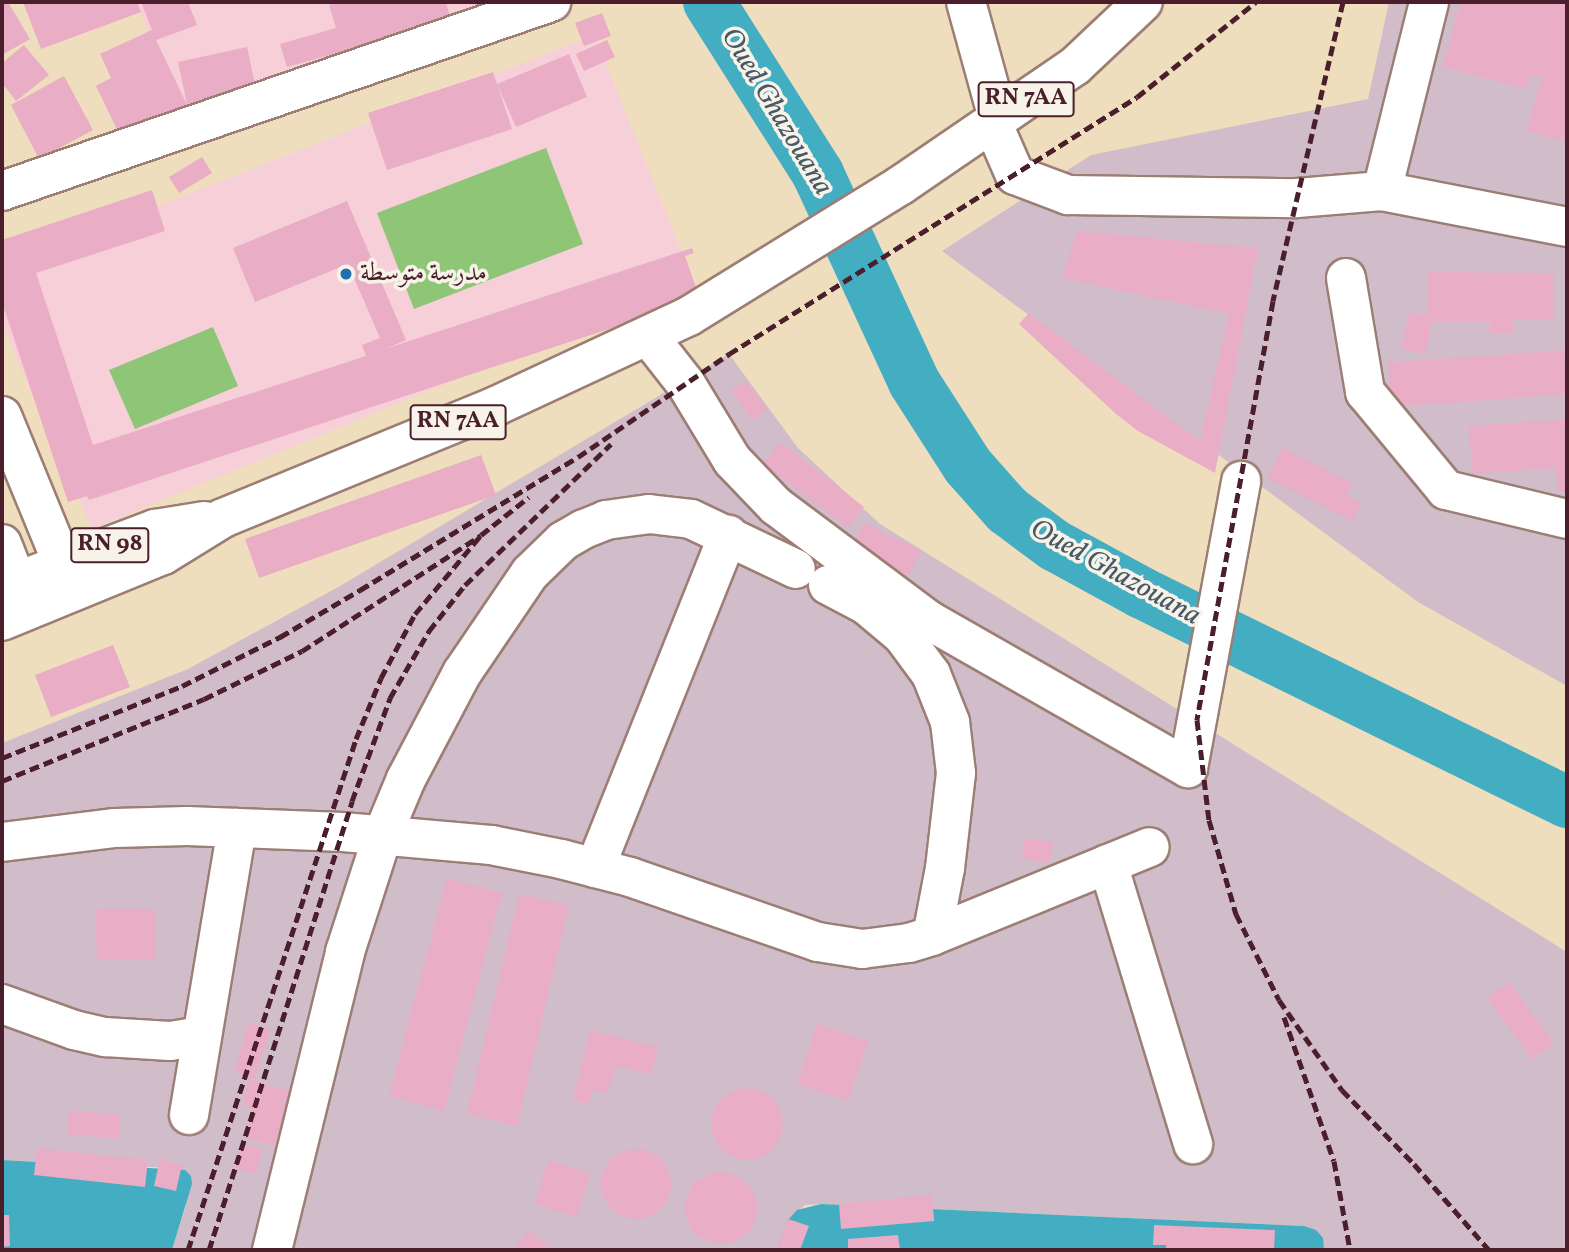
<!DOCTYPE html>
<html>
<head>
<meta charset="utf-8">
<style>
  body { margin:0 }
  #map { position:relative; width:1569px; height:1252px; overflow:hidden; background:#efdebd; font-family:Vollkorn,Amiri,serif }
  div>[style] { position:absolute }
  .built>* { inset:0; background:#f6cfd8 }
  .industrial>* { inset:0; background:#d1bdca }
  .green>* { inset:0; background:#8ec577 }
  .water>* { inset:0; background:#43adc2 }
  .river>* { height:52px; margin:-26px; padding:0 26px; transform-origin:26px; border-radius:26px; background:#43adc2 }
  .building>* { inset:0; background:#e9adc5 }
  .round { border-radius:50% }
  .roads { filter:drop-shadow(2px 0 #9c7e74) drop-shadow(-2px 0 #9c7e74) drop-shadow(0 2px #9c7e74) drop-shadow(0 -2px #9c7e74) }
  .minor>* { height:38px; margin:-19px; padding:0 19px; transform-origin:19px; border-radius:19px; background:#fff }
  .major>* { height:38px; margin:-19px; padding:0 19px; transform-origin:19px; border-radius:19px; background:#fff }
  .rail>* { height:5px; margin-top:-2.5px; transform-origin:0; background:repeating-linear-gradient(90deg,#4a1f2b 0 10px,transparent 0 15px) }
  .dots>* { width:19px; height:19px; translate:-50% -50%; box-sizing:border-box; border:4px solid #f7f3e8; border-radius:50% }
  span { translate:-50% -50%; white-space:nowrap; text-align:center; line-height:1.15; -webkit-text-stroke:7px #f7f3e8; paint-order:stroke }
  .shield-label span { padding:2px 5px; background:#f7f3e8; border:2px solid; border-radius:5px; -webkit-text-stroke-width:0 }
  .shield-label { font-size:24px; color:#4a1f2b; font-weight:700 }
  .poi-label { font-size:26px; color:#4a1f2b }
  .left { translate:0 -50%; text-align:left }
  .water-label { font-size:28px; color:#475867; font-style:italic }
  .frame { position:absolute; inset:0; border:4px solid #4a1f2b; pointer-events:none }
</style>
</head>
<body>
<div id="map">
  <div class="built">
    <i style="clip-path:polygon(135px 2px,515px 2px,187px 119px)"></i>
    <i style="clip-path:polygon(594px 35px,694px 282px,92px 529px,2px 325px,2px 267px)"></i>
  </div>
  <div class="industrial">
    <i style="clip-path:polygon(1389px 2px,1567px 2px,1567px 686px,1418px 602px,942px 251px,1091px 155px,1368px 99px)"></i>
    <i style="clip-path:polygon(729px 354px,798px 448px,880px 524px,1567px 952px,1567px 1250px,1324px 1250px,1304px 1226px,821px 1204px,805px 1205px,788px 1220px,776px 1250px,172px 1250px,186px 1206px,172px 1168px,2px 1160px,2px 743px,188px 669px,340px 586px)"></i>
  </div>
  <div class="green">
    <i style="clip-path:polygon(546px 148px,583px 244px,414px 309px,377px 213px)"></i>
    <i style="clip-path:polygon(213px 327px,238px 386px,135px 429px,109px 370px)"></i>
  </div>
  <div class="water">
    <i style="clip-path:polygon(2px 1160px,185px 1170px,191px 1176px,192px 1184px,172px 1250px,2px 1250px)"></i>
    <i style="clip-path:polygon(821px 1204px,1304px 1226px,1316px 1230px,1323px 1238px,1324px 1250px,776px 1250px,788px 1220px,797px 1210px)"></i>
  </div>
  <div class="river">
    <i style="left:709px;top:2px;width:204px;rotate:57.6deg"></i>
    <i style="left:818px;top:174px;width:229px;rotate:65.2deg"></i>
    <i style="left:914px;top:382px;width:100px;rotate:57.3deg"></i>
    <i style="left:968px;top:466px;width:59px;rotate:48.4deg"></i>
    <i style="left:1007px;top:510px;width:59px;rotate:36.7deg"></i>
    <i style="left:1054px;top:545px;width:100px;rotate:28.6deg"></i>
    <i style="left:1142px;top:593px;width:474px;rotate:26.2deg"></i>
  </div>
  <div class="building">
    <i style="clip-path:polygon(2px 2px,8px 2px,30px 39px,2px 55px)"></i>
    <i style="clip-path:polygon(23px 2px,137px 2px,141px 12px,41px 49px)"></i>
    <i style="clip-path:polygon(141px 2px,188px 2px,197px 25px,156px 40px,189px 109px,122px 140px,96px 86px,111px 78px,100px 54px,152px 30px)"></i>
    <i style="clip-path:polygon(341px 2px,446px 2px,451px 21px,287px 67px,280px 44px,336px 28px,329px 5px)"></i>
    <i style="clip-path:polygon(475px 2px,493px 2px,477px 8px)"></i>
    <i style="clip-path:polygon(1461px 2px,1567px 2px,1567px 142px,1527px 131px,1542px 76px,1531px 74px,1527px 89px,1443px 67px)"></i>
    <i style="clip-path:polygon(602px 13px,611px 36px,584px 46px,575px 23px)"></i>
    <i style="clip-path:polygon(607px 40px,615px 57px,584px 71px,576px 54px)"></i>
    <i style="clip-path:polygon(24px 45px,49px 75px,16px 101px,2px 83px,2px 63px)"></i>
    <i style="clip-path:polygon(247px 47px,256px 89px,187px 104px,178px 62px)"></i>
    <i style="clip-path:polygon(569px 54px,587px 97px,516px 127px,497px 84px)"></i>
    <i style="clip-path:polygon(493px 72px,512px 129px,387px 170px,368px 113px)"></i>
    <i style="clip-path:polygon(64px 76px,93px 130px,39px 159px,11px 105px)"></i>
    <i style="clip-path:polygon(202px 157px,212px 173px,179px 193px,169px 177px)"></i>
    <i style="clip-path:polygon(152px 190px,165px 231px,36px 273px,93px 445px,366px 356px,362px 345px,380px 338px,348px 264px,255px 302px,233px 248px,347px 201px,406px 340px,385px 349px,692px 248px,694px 253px,685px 256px,700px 299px,89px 500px,87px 496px,68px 502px,2px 302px,2px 240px)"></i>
    <i style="clip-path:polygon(1077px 231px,1258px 248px,1215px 473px,1138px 431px,1116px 414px,1019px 324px,1029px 313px,1200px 441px,1229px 314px,1062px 278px)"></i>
    <i style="clip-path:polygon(1428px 272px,1554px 273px,1554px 320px,1513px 320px,1513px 334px,1490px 333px,1490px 321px,1432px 321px,1425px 354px,1401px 349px,1409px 312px,1428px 316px)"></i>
    <i style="clip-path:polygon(1564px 350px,1567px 394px,1392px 407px,1388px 363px)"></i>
    <i style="clip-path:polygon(746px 380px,767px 409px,752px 420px,731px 390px)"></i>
    <i style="clip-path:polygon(1567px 419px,1567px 491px,1558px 491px,1556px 468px,1472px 474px,1469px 426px)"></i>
    <i style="clip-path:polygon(780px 442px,864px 507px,848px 528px,763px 464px)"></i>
    <i style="clip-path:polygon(1283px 448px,1352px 483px,1346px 495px,1361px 503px,1352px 521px,1268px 478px)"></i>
    <i style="clip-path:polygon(481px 455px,496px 495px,259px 578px,245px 539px)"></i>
    <i style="clip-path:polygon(864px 523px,921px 551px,906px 580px,850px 552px)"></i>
    <i style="clip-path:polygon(113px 645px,130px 687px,51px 717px,35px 675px)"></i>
    <i style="clip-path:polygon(1024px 838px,1053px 842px,1050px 863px,1022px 859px)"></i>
    <i style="clip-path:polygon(447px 878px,502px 893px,444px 1111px,389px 1096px)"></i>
    <i style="clip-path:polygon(519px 894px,569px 905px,517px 1126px,467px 1114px)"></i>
    <i style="clip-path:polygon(155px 909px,156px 959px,97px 960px,95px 910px)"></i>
    <i style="clip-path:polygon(1509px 982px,1554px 1043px,1532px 1059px,1487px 998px)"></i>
    <i style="clip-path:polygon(249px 1022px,270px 1029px,255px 1079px,234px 1072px)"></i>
    <i style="clip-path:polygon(817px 1024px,868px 1041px,848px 1101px,797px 1084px)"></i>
    <i style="clip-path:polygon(590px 1030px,658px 1047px,652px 1074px,615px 1066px,608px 1093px,592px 1090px,589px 1104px,573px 1100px)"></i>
    <i style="clip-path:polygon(249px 1079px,291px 1091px,275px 1146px,243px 1137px,252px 1107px,242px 1104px)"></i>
    <i class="round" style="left:711px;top:1088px;width:72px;height:72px"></i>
    <i style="clip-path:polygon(68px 1111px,120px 1114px,119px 1138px,67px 1135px)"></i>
    <i style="clip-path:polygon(241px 1143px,262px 1148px,256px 1173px,235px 1168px)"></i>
    <i style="clip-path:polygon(37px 1148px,148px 1160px,145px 1187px,34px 1175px)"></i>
    <i class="round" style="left:601px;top:1149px;width:70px;height:70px"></i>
    <i style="clip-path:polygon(160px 1159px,182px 1165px,176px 1191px,154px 1186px)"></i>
    <i style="clip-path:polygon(548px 1160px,590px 1173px,577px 1217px,535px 1204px)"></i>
    <i class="round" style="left:685px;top:1172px;width:72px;height:72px"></i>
    <i style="clip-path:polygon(932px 1195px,934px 1221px,841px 1229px,839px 1204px)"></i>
    <i style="clip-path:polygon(2px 1215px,9px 1215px,10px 1246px,2px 1247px)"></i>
    <i style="clip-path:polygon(788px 1219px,809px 1226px,800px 1250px,776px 1250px)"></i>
    <i style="clip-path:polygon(1154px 1225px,1275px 1230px,1274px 1250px,1166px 1250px,1166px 1245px,1153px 1245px)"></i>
    <i style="clip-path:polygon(529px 1231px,552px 1250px,513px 1250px)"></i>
    <i style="clip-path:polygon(898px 1235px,900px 1250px,848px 1250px,848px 1239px)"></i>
  </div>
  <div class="roads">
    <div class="minor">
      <i style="left:966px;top:2px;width:120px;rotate:74.6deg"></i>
      <i style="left:992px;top:122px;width:58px;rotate:66.5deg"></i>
      <i style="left:1015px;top:175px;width:57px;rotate:20.7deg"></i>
      <i style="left:1068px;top:195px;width:229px;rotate:0.8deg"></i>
      <i style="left:1297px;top:198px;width:85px;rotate:-4.7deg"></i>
      <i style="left:1382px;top:191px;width:188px;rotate:11deg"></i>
      <i style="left:2px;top:191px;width:581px;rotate:-19deg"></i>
      <i style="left:1382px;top:191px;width:195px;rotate:-76deg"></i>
      <i style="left:1346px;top:278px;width:116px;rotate:80.5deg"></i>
      <i style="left:1365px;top:392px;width:127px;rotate:50.4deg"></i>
      <i style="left:1446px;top:490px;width:124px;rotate:13.5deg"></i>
      <i style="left:649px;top:337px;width:60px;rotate:51.8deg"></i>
      <i style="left:686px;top:384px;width:89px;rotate:58.8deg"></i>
      <i style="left:732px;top:460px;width:64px;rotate:46.3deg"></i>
      <i style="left:776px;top:506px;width:192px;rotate:36.8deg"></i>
      <i style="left:930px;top:621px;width:297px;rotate:29.7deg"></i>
      <i style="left:1188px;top:768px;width:292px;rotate:-79.5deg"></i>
      <i style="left:828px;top:585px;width:43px;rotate:27.8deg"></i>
      <i style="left:866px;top:605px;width:47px;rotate:39.8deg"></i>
      <i style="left:902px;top:635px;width:49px;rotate:53.4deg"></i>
      <i style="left:931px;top:674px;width:52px;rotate:68.4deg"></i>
      <i style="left:950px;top:722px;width:51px;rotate:83.3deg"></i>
      <i style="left:956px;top:773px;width:96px;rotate:96.6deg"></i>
      <i style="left:945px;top:868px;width:69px;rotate:100.8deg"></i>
      <i style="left:2px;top:842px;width:114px;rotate:-7.1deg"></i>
      <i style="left:115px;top:828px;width:72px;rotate:-1.6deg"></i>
      <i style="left:187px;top:826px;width:156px;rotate:2.2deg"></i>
      <i style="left:343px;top:832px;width:149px;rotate:5deg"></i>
      <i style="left:491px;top:845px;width:71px;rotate:11.3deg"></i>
      <i style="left:561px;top:859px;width:71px;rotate:14.6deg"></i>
      <i style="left:630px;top:877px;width:199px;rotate:19.1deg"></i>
      <i style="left:818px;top:942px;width:45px;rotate:9deg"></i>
      <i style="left:862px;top:949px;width:47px;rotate:-7.3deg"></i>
      <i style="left:909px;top:943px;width:24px;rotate:-17deg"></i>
      <i style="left:932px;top:936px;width:235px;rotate:-22.2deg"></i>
      <i style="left:1108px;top:864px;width:293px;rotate:73.1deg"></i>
      <i style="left:595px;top:868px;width:359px;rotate:-68.2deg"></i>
      <i style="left:2px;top:1004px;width:77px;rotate:19.9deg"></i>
      <i style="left:74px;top:1030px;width:32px;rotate:13deg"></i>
      <i style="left:105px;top:1037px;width:65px;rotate:3.5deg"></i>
      <i style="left:170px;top:1041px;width:32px;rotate:-9deg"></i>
      <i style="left:189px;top:1115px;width:291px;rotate:-80.5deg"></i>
      <i style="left:272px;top:1250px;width:307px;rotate:-76.2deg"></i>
      <i style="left:345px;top:952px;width:124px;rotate:-72.1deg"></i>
      <i style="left:383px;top:834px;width:60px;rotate:-67.3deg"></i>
      <i style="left:406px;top:779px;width:120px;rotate:-62.2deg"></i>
      <i style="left:462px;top:673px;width:121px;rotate:-55.8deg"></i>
      <i style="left:530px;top:573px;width:46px;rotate:-44.1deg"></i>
      <i style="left:563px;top:541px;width:24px;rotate:-30deg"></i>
      <i style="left:584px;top:529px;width:24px;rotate:-22deg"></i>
      <i style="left:606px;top:520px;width:43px;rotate:-7.9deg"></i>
      <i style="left:649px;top:514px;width:42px;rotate:6.8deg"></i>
      <i style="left:691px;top:519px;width:116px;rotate:25.5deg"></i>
    </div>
    <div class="major">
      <i style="left:2px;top:416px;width:185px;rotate:67.7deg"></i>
      <i style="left:2px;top:544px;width:66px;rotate:68.5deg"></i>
      <i style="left:2px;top:587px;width:164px;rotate:-20.8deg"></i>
      <i style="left:155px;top:529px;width:50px;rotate:-9.3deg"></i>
      <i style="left:2px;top:621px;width:174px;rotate:-22.3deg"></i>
      <i style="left:163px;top:555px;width:70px;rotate:-31.7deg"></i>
      <i style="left:223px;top:518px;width:295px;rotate:-22.3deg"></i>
      <i style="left:496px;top:406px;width:213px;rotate:-25deg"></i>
      <i style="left:689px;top:316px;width:249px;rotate:-31.7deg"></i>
      <i style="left:901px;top:185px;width:211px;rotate:-34.4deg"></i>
      <i style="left:1075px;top:66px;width:93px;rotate:-43.3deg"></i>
    </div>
  </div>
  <div class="rail">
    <i style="left:1343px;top:2px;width:307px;rotate:103.2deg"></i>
    <i style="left:1273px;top:301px;width:426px;rotate:100.3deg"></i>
    <i style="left:1197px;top:720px;width:101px;rotate:83.2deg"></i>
    <i style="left:1209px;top:820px;width:98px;rotate:74deg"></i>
    <i style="left:1236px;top:914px;width:96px;rotate:63.4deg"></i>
    <i style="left:1279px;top:1000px;width:110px;rotate:55deg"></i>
    <i style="left:1342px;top:1090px;width:103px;rotate:45.8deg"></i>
    <i style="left:1414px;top:1164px;width:114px;rotate:48.9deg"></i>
    <i style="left:2px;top:758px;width:194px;rotate:-21.8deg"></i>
    <i style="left:182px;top:686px;width:110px;rotate:-26.6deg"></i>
    <i style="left:280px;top:637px;width:93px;rotate:-30.4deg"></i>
    <i style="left:360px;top:590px;width:255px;rotate:-31.4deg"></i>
    <i style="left:578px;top:457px;width:183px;rotate:-34.3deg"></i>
    <i style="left:729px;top:354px;width:482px;rotate:-32.2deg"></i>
    <i style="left:1137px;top:97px;width:152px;rotate:-38.6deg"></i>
    <i style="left:2px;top:781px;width:218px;rotate:-22.1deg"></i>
    <i style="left:204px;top:699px;width:109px;rotate:-26.1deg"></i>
    <i style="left:302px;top:651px;width:213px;rotate:-32.9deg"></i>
    <i style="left:481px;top:535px;width:61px;rotate:-38.4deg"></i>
    <i style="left:1284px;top:1017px;width:152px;rotate:70.9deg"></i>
    <i style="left:1334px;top:1161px;width:90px;rotate:79.8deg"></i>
    <i style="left:188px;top:1250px;width:538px;rotate:-71.8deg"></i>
    <i style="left:356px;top:739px;width:66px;rotate:-67.7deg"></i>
    <i style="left:381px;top:678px;width:72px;rotate:-62deg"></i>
    <i style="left:415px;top:614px;width:103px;rotate:-50.1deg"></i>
    <i style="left:209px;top:1250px;width:471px;rotate:-72.3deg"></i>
    <i style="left:352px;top:801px;width:110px;rotate:-69.7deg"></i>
    <i style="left:390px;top:698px;width:78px;rotate:-59.8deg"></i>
    <i style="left:429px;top:631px;width:58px;rotate:-52deg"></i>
    <i style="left:465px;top:585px;width:203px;rotate:-44deg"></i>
  </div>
  <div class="dots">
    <i style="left:346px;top:274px;background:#1f6fb2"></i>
  </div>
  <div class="shield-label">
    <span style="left:1026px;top:99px">RN 7AA</span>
    <span style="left:458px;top:422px">RN 7AA</span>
    <span style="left:110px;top:545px">RN 98</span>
  </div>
  <div class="poi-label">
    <span class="left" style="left:360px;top:274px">مدرسة متوسطة</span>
  </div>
  <div class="water-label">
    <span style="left:776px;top:112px;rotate:59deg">Oued Ghazouana</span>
    <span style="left:1115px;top:573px;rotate:29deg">Oued Ghazouana</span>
  </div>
  <div class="frame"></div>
</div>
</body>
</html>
